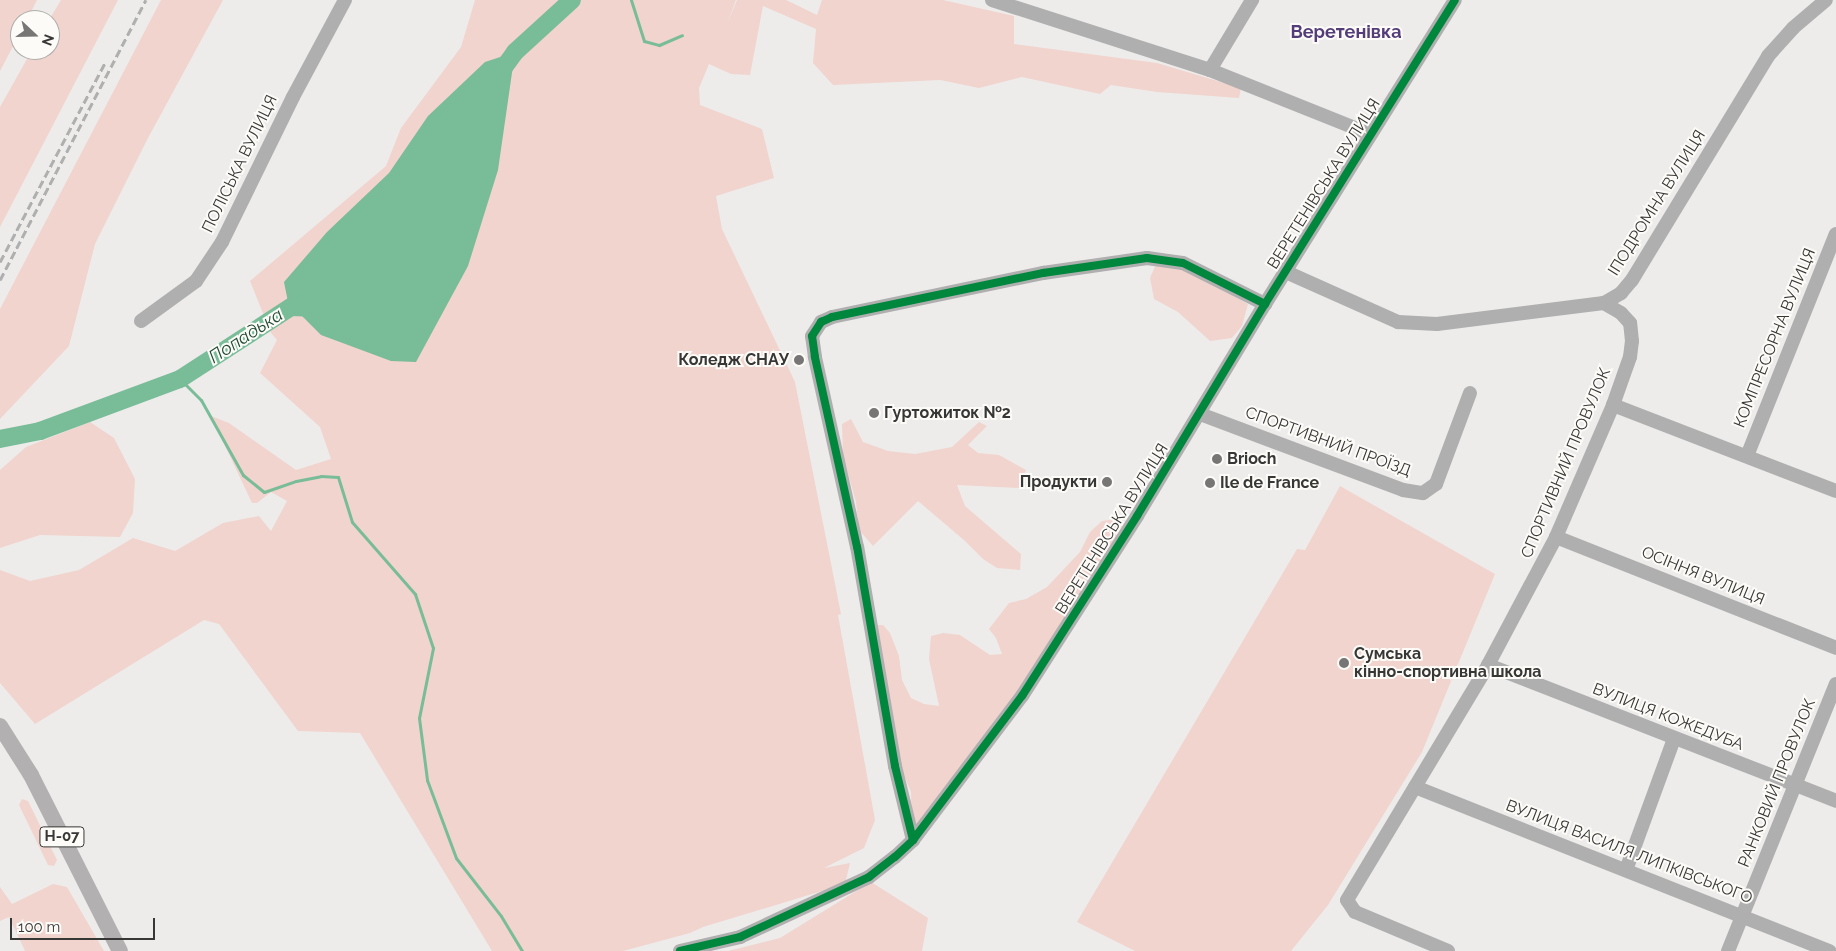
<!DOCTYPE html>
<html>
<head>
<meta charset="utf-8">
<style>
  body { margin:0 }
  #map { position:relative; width:1836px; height:951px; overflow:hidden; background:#edeceb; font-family:Raleway,sans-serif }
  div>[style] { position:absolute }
  .green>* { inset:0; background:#f1d4cd }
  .water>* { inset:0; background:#79bc98 }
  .stream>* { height:3px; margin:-1.5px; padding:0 1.5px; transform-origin:1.5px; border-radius:1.5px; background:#79bc98 }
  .river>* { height:18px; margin:-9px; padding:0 9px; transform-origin:9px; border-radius:9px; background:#79bc98 }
  .minor>* { height:14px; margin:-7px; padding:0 7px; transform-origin:7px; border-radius:7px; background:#afafaf }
  .major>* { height:16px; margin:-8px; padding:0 8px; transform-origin:8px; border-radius:8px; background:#b2b0b0 }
  .rail>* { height:3px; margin-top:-1.5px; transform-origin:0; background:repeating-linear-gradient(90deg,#afafaf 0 8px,transparent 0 12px) }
  .cycleway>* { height:8px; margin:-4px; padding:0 4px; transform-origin:4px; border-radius:4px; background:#00873e }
  .dots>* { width:14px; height:14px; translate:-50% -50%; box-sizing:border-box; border:2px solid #fcfbf8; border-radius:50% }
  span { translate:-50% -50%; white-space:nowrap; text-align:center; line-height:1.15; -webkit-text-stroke:4px #fcfbf8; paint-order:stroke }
  .shield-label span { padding:1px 4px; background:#fcfbf8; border:1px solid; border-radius:4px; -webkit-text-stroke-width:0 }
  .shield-label { font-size:15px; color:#373736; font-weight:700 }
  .street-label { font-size:16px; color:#373736 }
  .poi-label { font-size:16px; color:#373736; font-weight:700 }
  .right { translate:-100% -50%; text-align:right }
  .left { translate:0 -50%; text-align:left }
  .neighbourhood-label { font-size:18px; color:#543d79; font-weight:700 }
  .water-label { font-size:18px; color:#224a34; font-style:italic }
  .north { position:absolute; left:10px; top:10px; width:50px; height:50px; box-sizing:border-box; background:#fcfbf8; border:1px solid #adadaa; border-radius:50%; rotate:111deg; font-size:14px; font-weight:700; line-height:20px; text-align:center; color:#373736 }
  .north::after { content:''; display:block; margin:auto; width:18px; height:22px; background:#777675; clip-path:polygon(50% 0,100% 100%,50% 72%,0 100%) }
  .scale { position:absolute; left:10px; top:918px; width:145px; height:22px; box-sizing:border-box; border:2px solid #373736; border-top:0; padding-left:6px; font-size:15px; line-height:18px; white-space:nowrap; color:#373736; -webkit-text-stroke:4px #fcfbf8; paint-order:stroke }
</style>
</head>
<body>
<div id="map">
  <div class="green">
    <i style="clip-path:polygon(0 0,37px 0,27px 20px,20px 20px,20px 33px,0 71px)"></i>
    <i style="clip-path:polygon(61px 0,118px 0,0 227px,0 107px,32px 50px,50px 50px,49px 20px)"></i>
    <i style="clip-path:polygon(161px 0,223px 0,148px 138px,95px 244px,69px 346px,0 419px,0 309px)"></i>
    <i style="clip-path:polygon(475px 0,736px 0,727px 24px,737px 0,786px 0,817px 15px,822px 0,943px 0,1014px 16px,1014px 44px,1157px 63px,1241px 88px,1239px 98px,1157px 92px,1111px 85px,1100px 94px,1022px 77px,979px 88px,940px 80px,833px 85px,813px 63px,816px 29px,763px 6px,750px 75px,731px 74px,709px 64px,699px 88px,700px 105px,762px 129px,774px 178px,716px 196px,722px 229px,795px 382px,841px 614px,838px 615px,875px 820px,864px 848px,824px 868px,850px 863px,845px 884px,703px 927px,690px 933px,623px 951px,492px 951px,360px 733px,298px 731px,219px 624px,204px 620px,35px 724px,0 683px,0 570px,30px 581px,79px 570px,133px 538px,175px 551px,223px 523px,259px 516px,271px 531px,287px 501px,271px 492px,257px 503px,252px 503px,211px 416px,229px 423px,296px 470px,331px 459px,320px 427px,260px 373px,277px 340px,271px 333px,250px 281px,386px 166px,401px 128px,461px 47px)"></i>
    <i style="clip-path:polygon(1156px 264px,1182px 267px,1248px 304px,1242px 326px,1232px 338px,1210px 341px,1178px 312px,1154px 299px,1150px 278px)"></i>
    <i style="clip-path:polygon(851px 419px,863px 442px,888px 451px,915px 454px,952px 447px,979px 422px,987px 426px,968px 445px,978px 453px,999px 455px,1026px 470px,1019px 488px,957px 485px,965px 506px,1021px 554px,1020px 570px,997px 568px,983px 559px,965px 541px,918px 501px,873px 546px,859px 530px,856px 502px,843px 456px,842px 424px)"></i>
    <i style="clip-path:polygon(90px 422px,114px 438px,135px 479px,133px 513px,120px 537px,40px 535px,0 548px,0 470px,26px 447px)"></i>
    <i style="clip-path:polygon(1340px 486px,1495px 574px,1422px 752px,1328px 905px,1291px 951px,1135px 951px,1077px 922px,1297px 549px,1305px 550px)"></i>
    <i style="clip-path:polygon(1117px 519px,1122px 526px,1025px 684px,912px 834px,911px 792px,899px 763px,873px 625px,883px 625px,890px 633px,899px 656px,902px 680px,911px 698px,924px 704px,939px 706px,929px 659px,931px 636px,943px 633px,960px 635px,990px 655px,1002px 654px,996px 638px,989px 629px,1009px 603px,1026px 599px,1047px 587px,1080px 552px,1090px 532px,1102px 521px)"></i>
    <i style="clip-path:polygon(22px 799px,28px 801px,57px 860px,54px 866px,48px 865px,19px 805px)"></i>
    <i style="clip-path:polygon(871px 882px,928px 918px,922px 951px,728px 951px,780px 938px)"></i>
    <i style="clip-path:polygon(53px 884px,67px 887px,104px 951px,25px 951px,9px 917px,0 921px,0 887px,12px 904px)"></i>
  </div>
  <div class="water">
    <i style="clip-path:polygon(515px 52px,498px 170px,468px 266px,416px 362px,391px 361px,321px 335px,288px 302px,284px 282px,327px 232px,389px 173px,428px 116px,485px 62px)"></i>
  </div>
  <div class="stream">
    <i style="left:631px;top:0;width:43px;rotate:72.4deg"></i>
    <i style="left:644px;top:41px;width:16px;rotate:15deg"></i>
    <i style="left:659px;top:45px;width:25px;rotate:-23deg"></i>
    <i style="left:180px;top:379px;width:30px;rotate:45deg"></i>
    <i style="left:201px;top:400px;width:86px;rotate:60.8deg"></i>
    <i style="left:243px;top:475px;width:27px;rotate:39deg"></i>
    <i style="left:264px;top:492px;width:34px;rotate:-19deg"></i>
    <i style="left:296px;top:481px;width:25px;rotate:-11deg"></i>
    <i style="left:321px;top:476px;width:17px;rotate:3deg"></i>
    <i style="left:338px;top:477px;width:47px;rotate:72.7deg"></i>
    <i style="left:352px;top:522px;width:96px;rotate:48.8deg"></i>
    <i style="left:415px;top:594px;width:57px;rotate:71.6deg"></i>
    <i style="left:433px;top:648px;width:71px;rotate:101.3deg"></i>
    <i style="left:419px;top:718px;width:63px;rotate:82.6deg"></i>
    <i style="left:427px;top:780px;width:83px;rotate:69.6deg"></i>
    <i style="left:456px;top:858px;width:73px;rotate:52.2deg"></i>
    <i style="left:501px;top:916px;width:41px;rotate:59deg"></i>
  </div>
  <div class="river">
    <i style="left:502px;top:70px;width:22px;rotate:-54deg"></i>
    <i style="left:515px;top:52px;width:77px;rotate:-42.4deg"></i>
    <i style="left:0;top:439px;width:41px;rotate:-11.3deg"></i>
    <i style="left:40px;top:431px;width:149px;rotate:-20.4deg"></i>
    <i style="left:180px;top:379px;width:132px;rotate:-33deg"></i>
    <i style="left:291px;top:307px;width:27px;rotate:2deg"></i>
  </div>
  <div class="minor">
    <i style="left:992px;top:0;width:229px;rotate:17.8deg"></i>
    <i style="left:1210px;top:70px;width:172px;rotate:21.8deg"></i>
    <i style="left:1210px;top:70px;width:82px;rotate:-59deg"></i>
    <i style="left:1286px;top:272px;width:123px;rotate:24.1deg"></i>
    <i style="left:1398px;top:322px;width:39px;rotate:3deg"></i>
    <i style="left:1437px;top:324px;width:168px;rotate:-7.2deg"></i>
    <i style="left:1604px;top:303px;width:20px;rotate:-30deg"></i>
    <i style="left:1621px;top:293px;width:17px;rotate:-50deg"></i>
    <i style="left:1632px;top:280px;width:262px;rotate:-58.7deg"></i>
    <i style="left:1768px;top:56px;width:38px;rotate:-48deg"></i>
    <i style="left:1793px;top:28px;width:43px;rotate:-40.3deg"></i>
    <i style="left:141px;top:321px;width:68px;rotate:-36deg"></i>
    <i style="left:196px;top:281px;width:47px;rotate:-56.3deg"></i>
    <i style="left:222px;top:242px;width:161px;rotate:-63.9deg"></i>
    <i style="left:293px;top:97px;width:110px;rotate:-61.8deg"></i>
    <i style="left:1613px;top:405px;width:239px;rotate:21.1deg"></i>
    <i style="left:1200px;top:414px;width:217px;rotate:20.5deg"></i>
    <i style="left:1403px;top:490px;width:20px;rotate:9deg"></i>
    <i style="left:1423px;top:493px;width:16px;rotate:-35deg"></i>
    <i style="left:1436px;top:484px;width:97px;rotate:-69.5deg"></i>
    <i style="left:1747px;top:456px;width:239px;rotate:-68.2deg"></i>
    <i style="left:1556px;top:537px;width:301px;rotate:21.6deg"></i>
    <i style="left:1488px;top:665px;width:374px;rotate:21.3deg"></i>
    <i style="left:1415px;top:787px;width:446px;rotate:21.6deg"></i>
    <i style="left:913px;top:840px;width:76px;rotate:-103.7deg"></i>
    <i style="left:895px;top:766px;width:222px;rotate:-99.8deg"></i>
    <i style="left:857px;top:547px;width:195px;rotate:-102.5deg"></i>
    <i style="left:815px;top:357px;width:21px;rotate:-98deg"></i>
    <i style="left:812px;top:336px;width:17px;rotate:-57deg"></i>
    <i style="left:821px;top:322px;width:12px;rotate:-24deg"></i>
    <i style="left:832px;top:317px;width:216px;rotate:-11.8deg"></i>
    <i style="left:1043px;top:273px;width:105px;rotate:-8.2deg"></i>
    <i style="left:1147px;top:258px;width:36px;rotate:8deg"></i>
    <i style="left:1183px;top:263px;width:92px;rotate:26.6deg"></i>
    <i style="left:1626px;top:870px;width:140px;rotate:-69.9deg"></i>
    <i style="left:680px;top:951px;width:62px;rotate:-13.1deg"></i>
    <i style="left:740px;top:937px;width:142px;rotate:-24.9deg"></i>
    <i style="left:869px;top:877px;width:33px;rotate:-38deg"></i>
    <i style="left:895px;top:857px;width:25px;rotate:-43deg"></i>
    <i style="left:913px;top:840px;width:181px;rotate:-52.9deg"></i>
    <i style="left:1022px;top:696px;width:214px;rotate:-57.4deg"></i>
    <i style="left:1137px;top:516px;width:248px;rotate:-58.9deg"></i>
    <i style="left:1265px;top:304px;width:358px;rotate:-58deg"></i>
    <i style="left:1448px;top:951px;width:101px;rotate:-157.2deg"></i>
    <i style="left:1355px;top:912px;width:14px;rotate:-124deg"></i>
    <i style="left:1347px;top:900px;width:274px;rotate:-59deg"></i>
    <i style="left:1488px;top:665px;width:145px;rotate:-62deg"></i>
    <i style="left:1556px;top:537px;width:144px;rotate:-66.6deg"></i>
    <i style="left:1613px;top:405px;width:51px;rotate:-70.5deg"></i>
    <i style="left:1630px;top:357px;width:16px;rotate:-83deg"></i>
    <i style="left:1632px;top:341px;width:18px;rotate:-96deg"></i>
    <i style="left:1630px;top:323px;width:13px;rotate:-132deg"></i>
    <i style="left:1621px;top:313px;width:20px;rotate:-150deg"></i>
    <i style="left:1728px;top:951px;width:288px;rotate:-68deg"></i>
  </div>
  <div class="major">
    <i style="left:0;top:726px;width:58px;rotate:57.7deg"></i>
    <i style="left:31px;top:775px;width:197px;rotate:63.2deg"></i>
  </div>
  <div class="rail">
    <i style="left:0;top:262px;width:227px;rotate:-62.2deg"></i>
    <i style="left:0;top:280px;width:316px;rotate:-62.5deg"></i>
  </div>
  <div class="cycleway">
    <i style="left:913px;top:840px;width:76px;rotate:-103.7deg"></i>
    <i style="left:895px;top:766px;width:222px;rotate:-99.8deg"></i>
    <i style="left:857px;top:547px;width:195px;rotate:-102.5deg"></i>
    <i style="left:815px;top:357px;width:21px;rotate:-98deg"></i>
    <i style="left:812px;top:336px;width:17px;rotate:-57deg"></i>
    <i style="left:821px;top:322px;width:12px;rotate:-24deg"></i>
    <i style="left:832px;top:317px;width:216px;rotate:-11.8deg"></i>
    <i style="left:1043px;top:273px;width:105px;rotate:-8.2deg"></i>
    <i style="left:1147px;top:258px;width:36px;rotate:8deg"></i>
    <i style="left:1183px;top:263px;width:92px;rotate:26.6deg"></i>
    <i style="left:680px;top:951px;width:62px;rotate:-13.1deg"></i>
    <i style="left:740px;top:937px;width:142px;rotate:-24.9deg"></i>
    <i style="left:869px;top:877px;width:33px;rotate:-38deg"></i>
    <i style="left:895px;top:857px;width:25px;rotate:-43deg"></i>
    <i style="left:913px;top:840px;width:181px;rotate:-52.9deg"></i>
    <i style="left:1022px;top:696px;width:214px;rotate:-57.4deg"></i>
    <i style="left:1137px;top:516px;width:248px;rotate:-58.9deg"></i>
    <i style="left:1265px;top:304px;width:358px;rotate:-58deg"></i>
  </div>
  <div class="dots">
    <i style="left:799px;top:360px;background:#777675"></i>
    <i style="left:874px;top:413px;background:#777675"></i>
    <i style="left:1217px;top:459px;background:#777675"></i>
    <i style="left:1107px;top:482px;background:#777675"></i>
    <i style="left:1210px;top:483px;background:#777675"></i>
    <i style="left:1344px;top:663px;background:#777675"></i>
  </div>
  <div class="shield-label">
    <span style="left:62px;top:837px">Н-07</span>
  </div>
  <div class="street-label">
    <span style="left:240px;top:164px;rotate:-64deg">ПОЛІСЬКА ВУЛИЦЯ</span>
    <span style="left:1324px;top:184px;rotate:-58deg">ВЕРЕТЕНІВСЬКА ВУЛИЦЯ</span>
    <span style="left:1657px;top:203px;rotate:-58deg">ІПОДРОМНА ВУЛИЦЯ</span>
    <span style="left:1775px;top:338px;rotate:-68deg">КОМПРЕСОРНА ВУЛИЦЯ</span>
    <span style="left:1328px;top:442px;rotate:20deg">СПОРТИВНИЙ ПРОЇЗД</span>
    <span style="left:1566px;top:463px;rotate:-67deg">СПОРТИВНИЙ ПРОВУЛОК</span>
    <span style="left:1112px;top:529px;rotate:-58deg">ВЕРЕТЕНІВСЬКА ВУЛИЦЯ</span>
    <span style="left:1703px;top:576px;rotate:22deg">ОСІННЯ ВУЛИЦЯ</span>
    <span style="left:1668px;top:717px;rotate:21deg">ВУЛИЦЯ КОЖЕДУБА</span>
    <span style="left:1777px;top:783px;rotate:-68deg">РАНКОВИЙ ПРОВУЛОК</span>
    <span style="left:1629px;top:852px;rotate:21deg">ВУЛИЦЯ ВАСИЛЯ ЛИПКІВСЬКОГО</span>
  </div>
  <div class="poi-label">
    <span class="right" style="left:789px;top:360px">Коледж СНАУ</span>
    <span class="left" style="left:884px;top:413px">Гуртожиток №2</span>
    <span class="left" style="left:1227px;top:459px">Brioch</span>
    <span class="right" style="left:1097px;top:482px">Продукти</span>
    <span class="left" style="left:1220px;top:483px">Ile de France</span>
    <span class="left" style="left:1354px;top:663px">Сумська<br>кінно-спортивна школа</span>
  </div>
  <div class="neighbourhood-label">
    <span style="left:1346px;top:32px">Веретенівка</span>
  </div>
  <div class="water-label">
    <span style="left:246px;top:336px;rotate:-33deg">Попадька</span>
  </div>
  <div class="north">N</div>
  <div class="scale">100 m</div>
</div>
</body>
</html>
